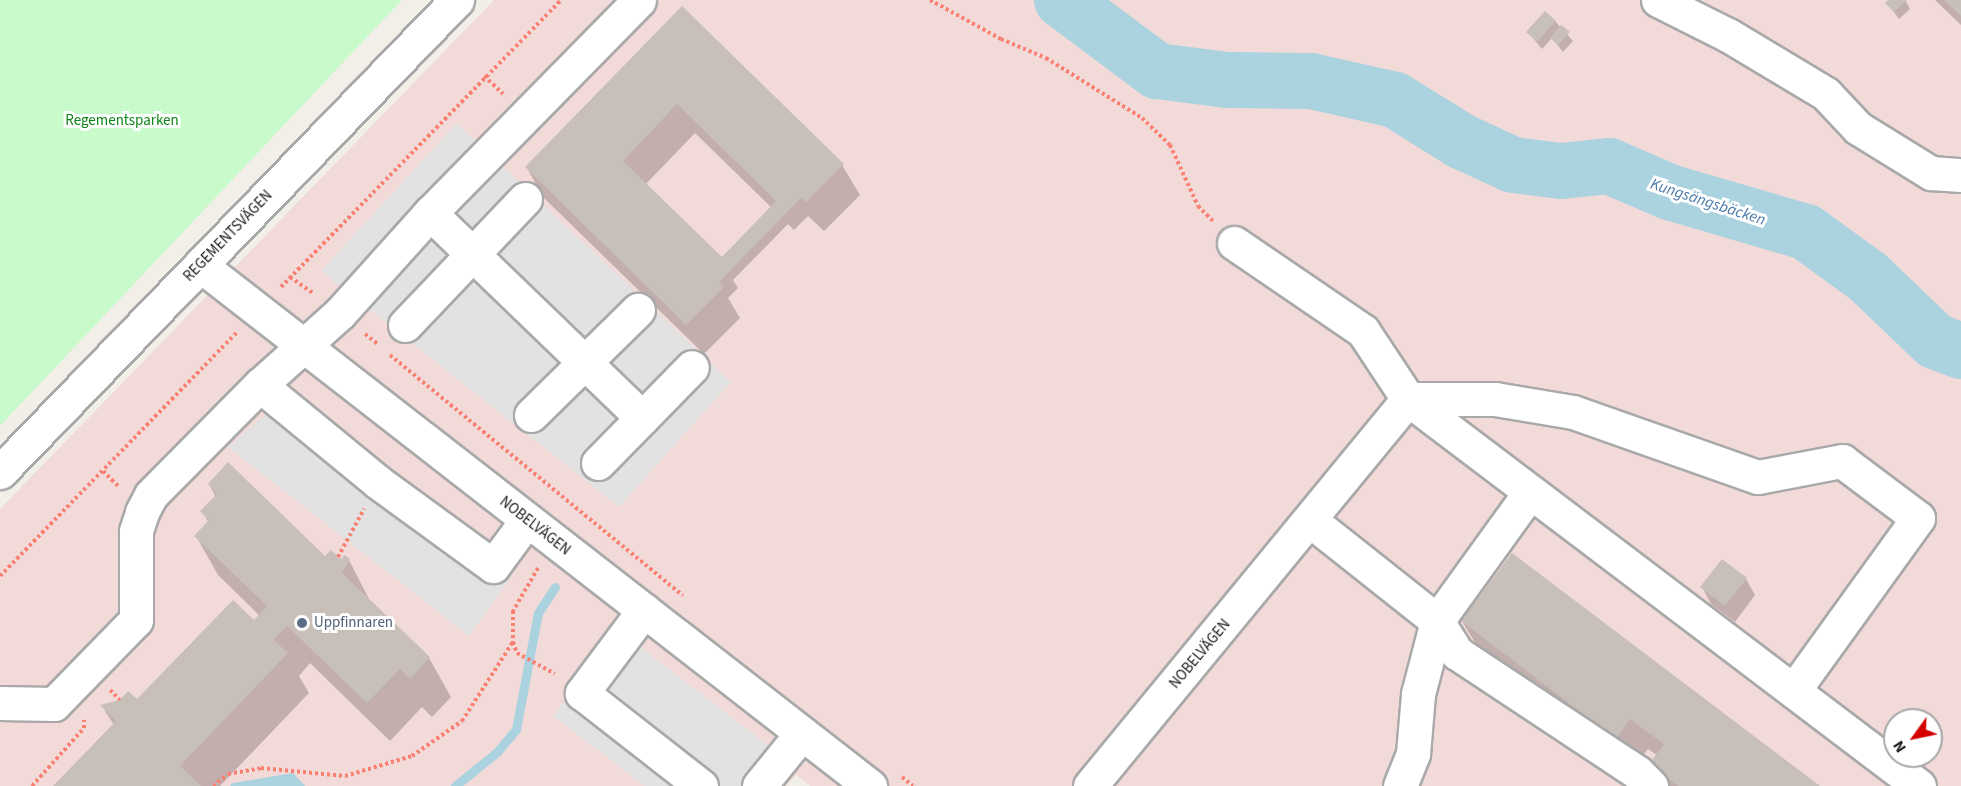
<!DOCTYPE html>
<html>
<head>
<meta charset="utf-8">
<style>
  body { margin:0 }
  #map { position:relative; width:1961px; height:786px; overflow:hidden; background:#f2efe9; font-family:"Source Sans 3",sans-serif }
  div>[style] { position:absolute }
  .commercial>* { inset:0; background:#f2dad9 }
  .park>* { inset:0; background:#c8facc }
  .parking>* { inset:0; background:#e2e2e2 }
  .water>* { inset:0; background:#aad3df }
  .shadow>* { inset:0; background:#0003 }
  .stream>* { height:9px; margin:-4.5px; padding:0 4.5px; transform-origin:4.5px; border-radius:4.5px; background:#aad3df }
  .river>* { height:56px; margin:-28px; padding:0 28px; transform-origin:28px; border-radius:28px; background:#aad3df }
  .building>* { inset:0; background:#c7bfb8 }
  .path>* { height:4px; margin-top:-2px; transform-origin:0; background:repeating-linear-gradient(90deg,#fa8072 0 3px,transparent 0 6px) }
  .roads { filter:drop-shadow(2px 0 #a9a9a9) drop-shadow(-2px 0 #a9a9a9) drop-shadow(0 2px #a9a9a9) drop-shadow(0 -2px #a9a9a9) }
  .minor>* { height:33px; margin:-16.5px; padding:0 16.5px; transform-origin:16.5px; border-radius:16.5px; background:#fff }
  .dots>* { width:16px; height:16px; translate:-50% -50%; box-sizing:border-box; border:3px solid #fff; border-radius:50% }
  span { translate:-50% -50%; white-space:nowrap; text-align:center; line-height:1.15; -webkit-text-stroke:6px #fff; paint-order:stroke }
  .park-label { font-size:15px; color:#0c8416 }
  .street-label { font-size:15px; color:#222 }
  .service-label { font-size:15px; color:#4e5e75 }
  .left { translate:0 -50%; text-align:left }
  .water-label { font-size:16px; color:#4a7aab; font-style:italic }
  .north { position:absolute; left:1883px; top:708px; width:60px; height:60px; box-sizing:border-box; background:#fff; border:2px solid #a7a7a7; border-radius:50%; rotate:237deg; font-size:16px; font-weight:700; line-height:24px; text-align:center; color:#222 }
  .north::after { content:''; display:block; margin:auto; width:21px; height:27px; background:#d40000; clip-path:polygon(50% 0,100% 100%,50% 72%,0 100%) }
</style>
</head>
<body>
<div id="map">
  <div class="commercial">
    <i style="clip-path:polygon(evenodd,494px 0,1961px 0,1961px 786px,810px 786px,796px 775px,786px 786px,0 786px,0 509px,494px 0,1895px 720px,1931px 720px,1931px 756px,1895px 756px,1895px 720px)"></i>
  </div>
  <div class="park">
    <i style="clip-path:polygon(0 0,402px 0,0 426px)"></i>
  </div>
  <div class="parking">
    <i style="clip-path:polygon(457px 123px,731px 382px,619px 507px,321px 271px)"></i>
    <i style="clip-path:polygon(292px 392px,513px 575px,469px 636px,228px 447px)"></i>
    <i style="clip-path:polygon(617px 629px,796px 767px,779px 786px,645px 786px,553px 716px)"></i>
  </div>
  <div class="water">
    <i style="clip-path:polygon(293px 773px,305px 786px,230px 786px,233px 783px)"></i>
  </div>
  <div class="shadow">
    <i style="clip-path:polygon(1890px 0,1905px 0,1910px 9px,1899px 19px,1887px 3px)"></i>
    <i style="clip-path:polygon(1935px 0,1961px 0,1961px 25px)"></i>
    <i style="clip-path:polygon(evenodd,682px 8px,842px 165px,860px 195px,824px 231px,808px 216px,794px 230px,788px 224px,733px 280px,738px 288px,728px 298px,740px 318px,704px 354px,544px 198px,527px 168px,682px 8px,695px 133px,772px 208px,721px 260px,645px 185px,695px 133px)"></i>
    <i style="clip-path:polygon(1555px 21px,1573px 41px,1563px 52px,1552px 38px,1542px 49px,1528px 32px)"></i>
    <i style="clip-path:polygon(209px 484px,325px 558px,349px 560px,370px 601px,429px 658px,451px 697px,432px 717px,422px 707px,390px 741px,310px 663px,299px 676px,309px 693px,220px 786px,55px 786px,114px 725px,102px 706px,137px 701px,260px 616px,218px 575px,196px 536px,209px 523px,202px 511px,216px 497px)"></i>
    <i style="clip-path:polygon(1746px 579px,1755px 595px,1735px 622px,1711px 604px,1702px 587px)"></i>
    <i style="clip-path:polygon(1462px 621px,1817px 786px,1663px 786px,1657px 755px,1648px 749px,1634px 768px,1480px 651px)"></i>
  </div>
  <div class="stream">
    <i style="left:455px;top:786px;width:54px;rotate:-39deg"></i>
    <i style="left:497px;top:752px;width:30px;rotate:-50deg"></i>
    <i style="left:516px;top:729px;width:118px;rotate:-79.3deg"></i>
    <i style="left:538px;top:613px;width:31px;rotate:-57deg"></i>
  </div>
  <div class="river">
    <i style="left:1062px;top:0;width:119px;rotate:36.8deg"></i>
    <i style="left:1157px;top:71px;width:71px;rotate:7.3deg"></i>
    <i style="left:1227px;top:80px;width:84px;rotate:0.7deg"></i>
    <i style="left:1311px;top:81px;width:86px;rotate:12.7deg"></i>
    <i style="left:1395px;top:100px;width:78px;rotate:31.8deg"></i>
    <i style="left:1461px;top:141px;width:57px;rotate:24.8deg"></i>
    <i style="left:1513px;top:165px;width:48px;rotate:7.1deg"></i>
    <i style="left:1561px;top:171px;width:48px;rotate:-5.9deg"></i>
    <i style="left:1609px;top:166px;width:65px;rotate:23.4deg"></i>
    <i style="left:1669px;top:192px;width:143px;rotate:16.3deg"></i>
    <i style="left:1806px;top:232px;width:77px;rotate:36deg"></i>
    <i style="left:1868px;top:277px;width:93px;rotate:43.7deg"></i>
    <i style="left:1935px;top:341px;width:28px;rotate:21deg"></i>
  </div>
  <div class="building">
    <i style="clip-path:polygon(1888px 0,1907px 0,1894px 12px,1885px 3px)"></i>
    <i style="clip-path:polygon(1944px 0,1961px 0,1961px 16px)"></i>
    <i style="clip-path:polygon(evenodd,682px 6px,844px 164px,806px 202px,801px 198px,719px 282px,724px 287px,686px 325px,525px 167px,682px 6px,677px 104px,776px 201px,722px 257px,623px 161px,677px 104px)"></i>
    <i style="clip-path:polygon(1545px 11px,1556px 21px,1537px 42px,1526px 32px)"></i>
    <i style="clip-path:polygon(1561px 25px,1570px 32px,1558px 45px,1550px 38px)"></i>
    <i style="clip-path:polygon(228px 462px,325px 556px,331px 550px,341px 559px,345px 555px,350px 559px,342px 573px,430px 657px,410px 679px,400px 669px,367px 703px,287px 626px,274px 640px,288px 653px,180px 766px,201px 786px,53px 786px,116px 721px,100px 705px,120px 700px,128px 691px,137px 699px,233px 600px,254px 620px,267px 606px,194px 536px,209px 520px,200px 511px,217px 494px,208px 484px)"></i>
    <i style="clip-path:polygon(1512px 553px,1820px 786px,1678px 786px,1649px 764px,1664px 744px,1630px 719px,1616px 739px,1461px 621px)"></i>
    <i style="clip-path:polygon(1722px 559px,1747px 578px,1725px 606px,1700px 587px)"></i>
  </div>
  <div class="path">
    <i style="left:930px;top:0;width:81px;rotate:28.8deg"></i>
    <i style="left:1001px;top:39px;width:49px;rotate:22.9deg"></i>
    <i style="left:1046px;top:58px;width:113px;rotate:32deg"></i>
    <i style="left:1142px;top:118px;width:39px;rotate:44deg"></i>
    <i style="left:1170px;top:145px;width:67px;rotate:65.3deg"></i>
    <i style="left:1198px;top:206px;width:21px;rotate:45deg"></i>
    <i style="left:484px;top:76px;width:26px;rotate:43deg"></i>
    <i style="left:290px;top:277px;width:29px;rotate:35deg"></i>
    <i style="left:281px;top:287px;width:401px;rotate:-45.7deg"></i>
    <i style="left:365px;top:334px;width:16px;rotate:38deg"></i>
    <i style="left:390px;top:355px;width:379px;rotate:39.4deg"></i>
    <i style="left:103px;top:471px;width:23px;rotate:45deg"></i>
    <i style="left:338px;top:557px;width:55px;rotate:-61.6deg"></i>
    <i style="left:538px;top:568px;width:50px;rotate:120.2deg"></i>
    <i style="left:513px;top:611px;width:31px;rotate:90deg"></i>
    <i style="left:513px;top:642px;width:12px;rotate:70deg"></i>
    <i style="left:517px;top:653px;width:43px;rotate:28.9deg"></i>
    <i style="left:0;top:576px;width:339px;rotate:-45.8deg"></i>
    <i style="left:110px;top:690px;width:14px;rotate:45deg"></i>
    <i style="left:902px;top:777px;width:14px;rotate:39deg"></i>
    <i style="left:32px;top:786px;width:78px;rotate:-48.1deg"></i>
    <i style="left:84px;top:728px;width:8px;rotate:-90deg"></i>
    <i style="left:213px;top:786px;width:19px;rotate:-39deg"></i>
    <i style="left:228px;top:774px;width:34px;rotate:-10deg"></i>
    <i style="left:261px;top:768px;width:84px;rotate:5.4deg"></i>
    <i style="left:345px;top:776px;width:70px;rotate:-16.6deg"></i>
    <i style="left:412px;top:756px;width:61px;rotate:-35deg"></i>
    <i style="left:462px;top:721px;width:94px;rotate:-57.2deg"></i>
  </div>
  <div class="roads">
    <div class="minor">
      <i style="left:1658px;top:0;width:78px;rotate:26.6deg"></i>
      <i style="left:1728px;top:35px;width:114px;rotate:31deg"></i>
      <i style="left:1826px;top:94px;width:47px;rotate:46.7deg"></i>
      <i style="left:1858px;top:128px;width:86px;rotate:31.7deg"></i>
      <i style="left:1931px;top:173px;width:30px;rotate:4deg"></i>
      <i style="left:430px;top:213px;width:295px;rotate:44deg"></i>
      <i style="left:1234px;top:243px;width:156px;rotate:34.3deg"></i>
      <i style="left:1363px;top:331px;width:82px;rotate:56.5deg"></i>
      <i style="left:1408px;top:399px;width:87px"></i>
      <i style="left:1495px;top:399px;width:79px;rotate:9.5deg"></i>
      <i style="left:1573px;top:412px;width:196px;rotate:19.4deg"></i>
      <i style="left:1758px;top:477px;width:86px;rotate:-10.8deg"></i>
      <i style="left:1842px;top:461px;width:95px;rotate:36.9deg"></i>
      <i style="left:1918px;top:518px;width:213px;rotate:125.8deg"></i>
      <i style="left:200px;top:265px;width:849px;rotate:37.87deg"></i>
      <i style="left:405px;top:325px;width:174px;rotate:-46.4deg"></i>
      <i style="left:531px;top:415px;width:150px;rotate:-44.5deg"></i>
      <i style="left:598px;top:463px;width:134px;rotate:-45.6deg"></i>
      <i style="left:0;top:472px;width:657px;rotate:-45.93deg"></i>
      <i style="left:527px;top:520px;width:57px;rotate:126.5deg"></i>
      <i style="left:493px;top:566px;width:142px;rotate:-143.9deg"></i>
      <i style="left:378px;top:482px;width:153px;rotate:-140.6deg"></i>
      <i style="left:260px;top:385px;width:108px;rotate:-42deg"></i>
      <i style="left:340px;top:313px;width:135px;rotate:-48deg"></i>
      <i style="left:430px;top:213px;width:298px;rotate:-45.5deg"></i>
      <i style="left:1311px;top:521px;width:161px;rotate:38.4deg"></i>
      <i style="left:1437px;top:621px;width:159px;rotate:-54.2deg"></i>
      <i style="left:644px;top:610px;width:104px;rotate:126.8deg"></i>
      <i style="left:582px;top:693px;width:151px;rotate:38deg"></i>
      <i style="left:1437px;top:621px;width:38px;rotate:58deg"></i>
      <i style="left:1457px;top:653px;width:216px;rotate:33.5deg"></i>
      <i style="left:1637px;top:772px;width:20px;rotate:45deg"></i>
      <i style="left:0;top:703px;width:54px;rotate:1.1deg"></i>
      <i style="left:54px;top:704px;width:117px;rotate:-45.7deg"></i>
      <i style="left:136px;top:620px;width:89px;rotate:-90deg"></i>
      <i style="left:136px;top:531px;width:20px;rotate:-72deg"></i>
      <i style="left:142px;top:512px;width:19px;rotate:-62deg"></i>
      <i style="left:151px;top:495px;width:155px;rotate:-45.3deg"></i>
      <i style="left:759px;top:786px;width:68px;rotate:-50.9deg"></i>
      <i style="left:1090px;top:786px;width:501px;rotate:-50.59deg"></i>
      <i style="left:1408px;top:399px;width:641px;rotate:37.14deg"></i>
      <i style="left:1400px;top:786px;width:35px;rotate:-68deg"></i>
      <i style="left:1413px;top:754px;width:60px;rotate:-85.2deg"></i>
      <i style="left:1418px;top:694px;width:75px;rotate:-75.4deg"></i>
    </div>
  </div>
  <div class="dots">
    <i style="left:302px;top:623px;background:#5c6f8a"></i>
  </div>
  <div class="park-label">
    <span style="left:122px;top:121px">Regementsparken</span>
  </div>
  <div class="street-label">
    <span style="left:228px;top:236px;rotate:-46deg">REGEMENTSVÄGEN</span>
    <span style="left:535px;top:526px;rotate:38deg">NOBELVÄGEN</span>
    <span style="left:1200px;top:654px;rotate:-50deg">NOBELVÄGEN</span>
  </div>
  <div class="service-label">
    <span class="left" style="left:314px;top:623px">Uppfinnaren</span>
  </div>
  <div class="water-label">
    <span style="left:1708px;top:202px;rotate:18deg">Kungsängsbäcken</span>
  </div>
  <div class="north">N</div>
</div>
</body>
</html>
